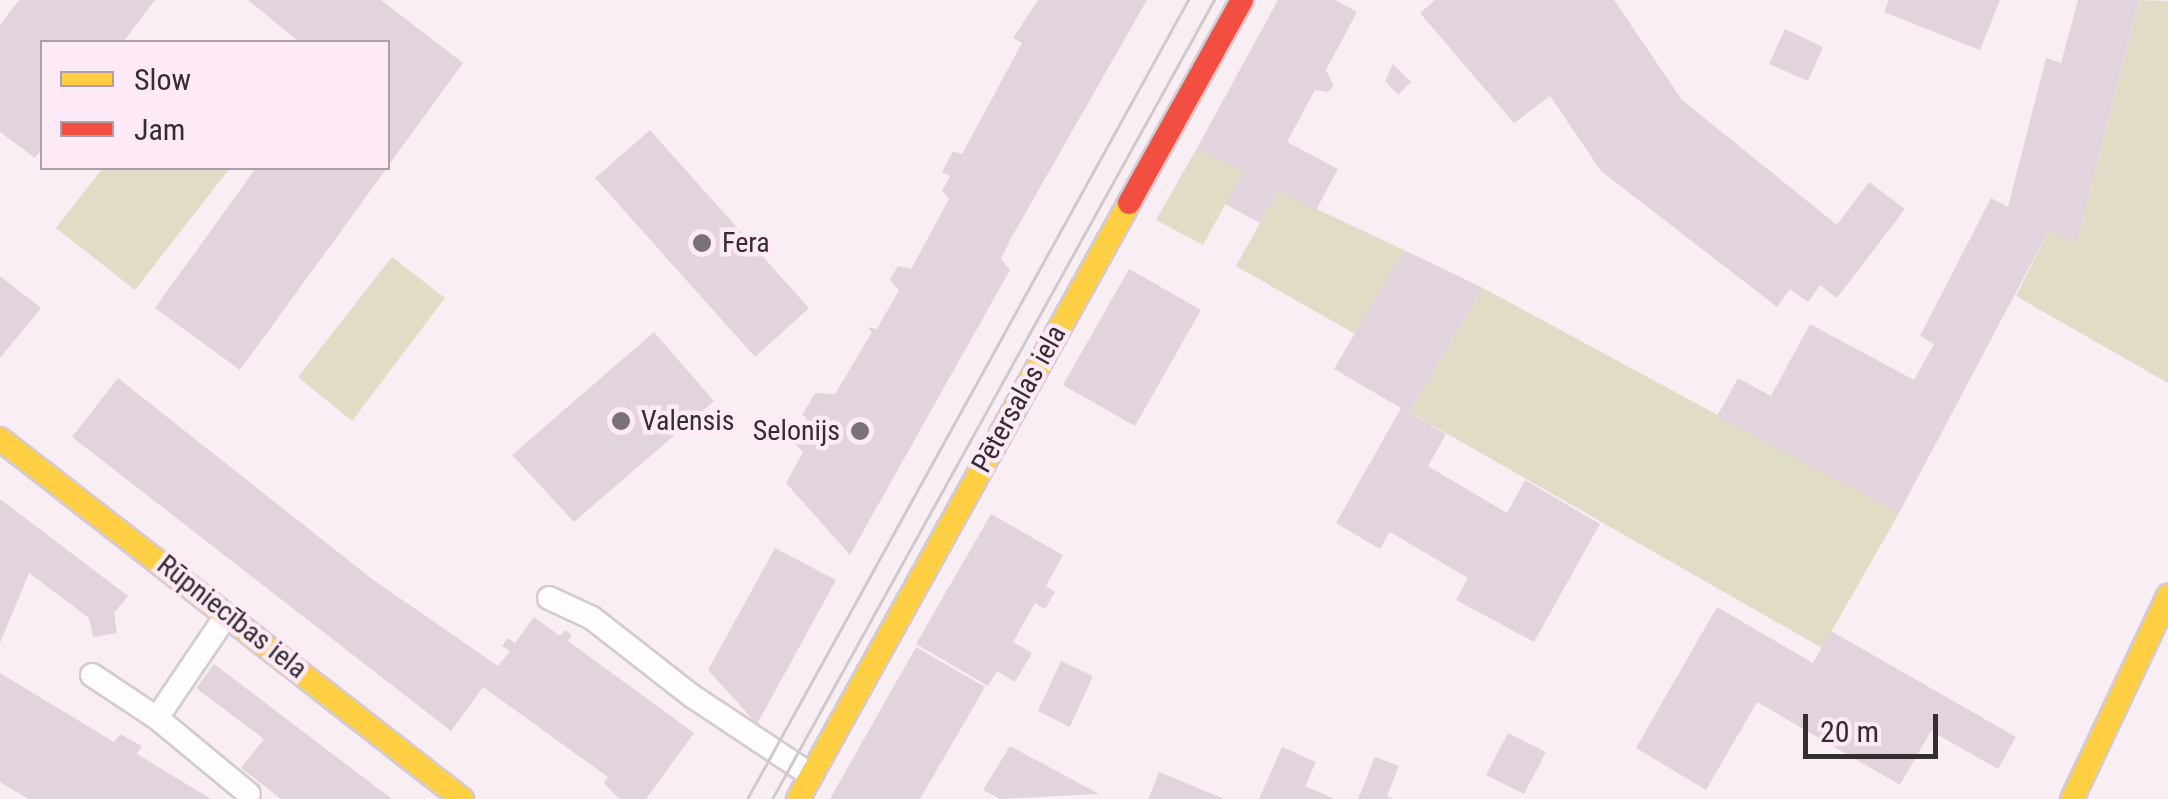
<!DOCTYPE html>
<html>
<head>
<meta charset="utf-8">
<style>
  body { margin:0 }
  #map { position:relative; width:2168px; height:799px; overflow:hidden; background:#faeef5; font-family:"Roboto Condensed",sans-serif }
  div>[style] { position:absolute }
  .green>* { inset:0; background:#e0dcc5 }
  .building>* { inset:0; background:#e2d4dc }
  .roads { filter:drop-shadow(2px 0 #d4cbd1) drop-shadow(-2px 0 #d4cbd1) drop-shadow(0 2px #d4cbd1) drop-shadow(0 -2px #d4cbd1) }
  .lane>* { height:22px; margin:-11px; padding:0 11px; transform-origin:11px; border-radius:11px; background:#fefcfe }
  .slow>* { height:22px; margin:-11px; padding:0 11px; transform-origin:11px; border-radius:11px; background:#ffcf43 }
  .jam>* { height:22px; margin:-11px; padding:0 11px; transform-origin:11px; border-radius:11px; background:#f24e42 }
  .tram>* { height:2.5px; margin:-1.25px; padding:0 1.25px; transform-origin:1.25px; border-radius:1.25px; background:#cecacc }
  .dots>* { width:28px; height:28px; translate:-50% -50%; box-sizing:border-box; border:5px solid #feeaf6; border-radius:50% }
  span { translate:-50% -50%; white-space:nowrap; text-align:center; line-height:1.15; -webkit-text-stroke:9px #feeaf6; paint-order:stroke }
  .poi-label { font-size:28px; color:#342d31 }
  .left { translate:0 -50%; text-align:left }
  .right { translate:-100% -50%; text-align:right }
  .street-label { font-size:28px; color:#342d31 }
  .legend { position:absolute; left:40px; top:40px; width:350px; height:130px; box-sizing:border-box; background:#feeaf6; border:2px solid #ad9ea7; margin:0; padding:12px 18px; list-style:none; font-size:30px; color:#342d31 }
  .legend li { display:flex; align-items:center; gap:20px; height:50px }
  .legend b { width:50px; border:2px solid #ad9ea7 }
  .scale { position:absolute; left:1803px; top:714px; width:135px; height:45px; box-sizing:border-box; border:5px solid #342d31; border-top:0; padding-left:12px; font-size:30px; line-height:35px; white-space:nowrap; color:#342d31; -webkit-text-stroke:8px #feeaf6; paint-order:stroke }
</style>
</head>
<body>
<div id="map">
  <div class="green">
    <i style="clip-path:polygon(2139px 0,2168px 1px,2168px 383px,2016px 296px,2049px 230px,2076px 242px)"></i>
    <i style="clip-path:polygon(1197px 148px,1243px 172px,1203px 245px,1156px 220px)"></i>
    <i style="clip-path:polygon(103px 168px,230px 168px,135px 290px,56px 228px)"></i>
    <i style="clip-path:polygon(1278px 191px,1404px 250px,1355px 334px,1236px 266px)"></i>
    <i style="clip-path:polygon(392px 257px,445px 298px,352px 421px,298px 377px)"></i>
    <i style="clip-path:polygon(1483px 288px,1899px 513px,1822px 648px,1409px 412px)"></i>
  </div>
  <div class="building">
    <i style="clip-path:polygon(19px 0,155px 0,123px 42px,42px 42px,42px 149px,35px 158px,0 132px,0 25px)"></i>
    <i style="clip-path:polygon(248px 0,381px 0,463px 63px,388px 166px,388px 42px,299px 42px)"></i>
    <i style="clip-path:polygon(1038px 0,1147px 0,1010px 240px,1001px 259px,1010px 270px,850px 555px,786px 483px,803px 452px,794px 443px,807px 418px,802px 415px,815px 393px,835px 394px,872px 332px,867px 327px,877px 329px,899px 290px,890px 280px,898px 266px,911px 269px,949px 199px,942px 191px,950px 176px,942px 172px,953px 151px,962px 154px,1022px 43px,1013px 38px)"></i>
    <i style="clip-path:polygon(1278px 0,1335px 0,1357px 12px,1326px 70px,1334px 86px,1328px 92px,1315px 90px,1287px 142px,1338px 169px,1316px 210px,1278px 191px,1260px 223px,1225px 204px,1243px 172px,1197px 148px)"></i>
    <i style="clip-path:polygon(1435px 0,1614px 0,1682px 100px,1837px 225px,1869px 182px,1905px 209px,1837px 298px,1820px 285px,1808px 302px,1790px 289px,1777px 307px,1601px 171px,1550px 96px,1514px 123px,1420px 13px)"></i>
    <i style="clip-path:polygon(1889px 0,2000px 0,1980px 50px,1884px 12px)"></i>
    <i style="clip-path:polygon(2078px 0,2139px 0,2076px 243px,2049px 230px,1899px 513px,1717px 416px,1738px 378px,1771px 396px,1810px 324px,1914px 380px,1934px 344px,1920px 336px,1991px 198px,2008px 207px,2046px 58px,2061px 63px)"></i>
    <i style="clip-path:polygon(1785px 29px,1823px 47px,1808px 81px,1769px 64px)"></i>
    <i style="clip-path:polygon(1393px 64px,1411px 82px,1398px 95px,1385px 81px)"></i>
    <i style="clip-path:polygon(650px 130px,809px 308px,755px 357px,595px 178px)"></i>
    <i style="clip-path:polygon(256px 168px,387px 168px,240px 370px,155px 308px)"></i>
    <i style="clip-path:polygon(1404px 250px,1483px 288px,1409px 412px,1446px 434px,1428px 466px,1507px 513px,1525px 480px,1600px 524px,1534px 642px,1456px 600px,1468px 578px,1390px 532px,1380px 549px,1336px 523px,1401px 408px,1334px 369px)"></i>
    <i style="clip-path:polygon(1129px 269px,1201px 310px,1135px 426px,1063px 385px)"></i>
    <i style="clip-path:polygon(0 276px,41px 308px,0 358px)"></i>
    <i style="clip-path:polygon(654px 332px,714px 401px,574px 522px,512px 455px)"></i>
    <i style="clip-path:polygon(118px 378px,372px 579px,498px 666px,510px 651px,502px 646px,508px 638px,515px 643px,534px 617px,560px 636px,565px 630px,572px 635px,568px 641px,694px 733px,646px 799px,619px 799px,604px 783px,608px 777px,483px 687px,451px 731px,72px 437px)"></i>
    <i style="clip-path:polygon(0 499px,128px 596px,114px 613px,117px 633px,93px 637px,89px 618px,29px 573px,0 643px)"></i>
    <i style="clip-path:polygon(991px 514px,1063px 555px,1046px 586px,1055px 592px,1045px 609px,1035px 603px,1013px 642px,1032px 653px,1015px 682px,997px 671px,988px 686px,916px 644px)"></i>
    <i style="clip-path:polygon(775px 548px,836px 580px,757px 724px,708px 670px)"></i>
    <i style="clip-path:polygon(1717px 607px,1813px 663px,1831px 631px,2016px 737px,1998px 769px,1931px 731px,1900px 785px,1757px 702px,1706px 790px,1636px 748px)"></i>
    <i style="clip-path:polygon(916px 647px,985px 687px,920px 799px,830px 799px)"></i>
    <i style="clip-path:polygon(1061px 661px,1093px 676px,1070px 727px,1038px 711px)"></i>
    <i style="clip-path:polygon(214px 664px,392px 799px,281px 799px,241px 768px,264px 739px,196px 688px)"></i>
    <i style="clip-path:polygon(0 673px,114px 742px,120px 734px,142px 746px,137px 754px,211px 799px,28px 799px,0 782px)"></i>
    <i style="clip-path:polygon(1508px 733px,1546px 752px,1524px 794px,1486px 775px)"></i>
    <i style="clip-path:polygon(1010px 746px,1099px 794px,1000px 799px,983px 790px)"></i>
    <i style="clip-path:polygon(1282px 747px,1316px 762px,1305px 786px,1335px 799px,1259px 799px)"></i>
    <i style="clip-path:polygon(1375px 757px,1399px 766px,1387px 796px,1394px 799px,1358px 799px)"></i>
    <i style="clip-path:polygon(1159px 772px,1225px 799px,1148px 799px)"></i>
  </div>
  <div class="roads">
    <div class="lane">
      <i style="left:549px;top:598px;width:47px;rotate:24.9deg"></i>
      <i style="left:592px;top:618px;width:127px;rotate:38deg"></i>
      <i style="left:692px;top:696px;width:143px;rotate:33.6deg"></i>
      <i style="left:226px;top:616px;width:123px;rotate:124.1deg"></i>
      <i style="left:157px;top:718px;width:119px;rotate:39.6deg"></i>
      <i style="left:92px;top:675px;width:78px;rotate:33.5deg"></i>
    </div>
    <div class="slow">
      <i style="left:0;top:439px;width:586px;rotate:37.93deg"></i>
      <i style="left:798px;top:799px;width:682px;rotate:-60.95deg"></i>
      <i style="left:2072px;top:799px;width:225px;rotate:-64.7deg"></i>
    </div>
    <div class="jam">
      <i style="left:1129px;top:203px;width:232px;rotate:-60.9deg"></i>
    </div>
  </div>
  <div class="tram">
    <i style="left:747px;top:799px;width:913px;rotate:-61.1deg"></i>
    <i style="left:772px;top:799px;width:913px;rotate:-61.05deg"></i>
  </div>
  <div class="dots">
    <i style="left:702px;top:243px;background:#797176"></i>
    <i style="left:621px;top:421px;background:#797176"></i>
    <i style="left:860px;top:431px;background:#797176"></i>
  </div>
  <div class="poi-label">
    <span class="left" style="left:722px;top:243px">Fera</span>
    <span class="left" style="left:641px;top:421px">Valensis</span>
    <span class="right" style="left:840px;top:431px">Selonijs</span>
  </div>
  <div class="street-label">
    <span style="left:1019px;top:399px;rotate:-61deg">Pētersalas iela</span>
    <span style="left:232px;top:617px;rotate:38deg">Rūpniecības iela</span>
  </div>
  <ul class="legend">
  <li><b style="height:12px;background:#ffcf43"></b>Slow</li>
  <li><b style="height:12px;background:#f24e42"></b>Jam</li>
  </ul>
  <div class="scale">20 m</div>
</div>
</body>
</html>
